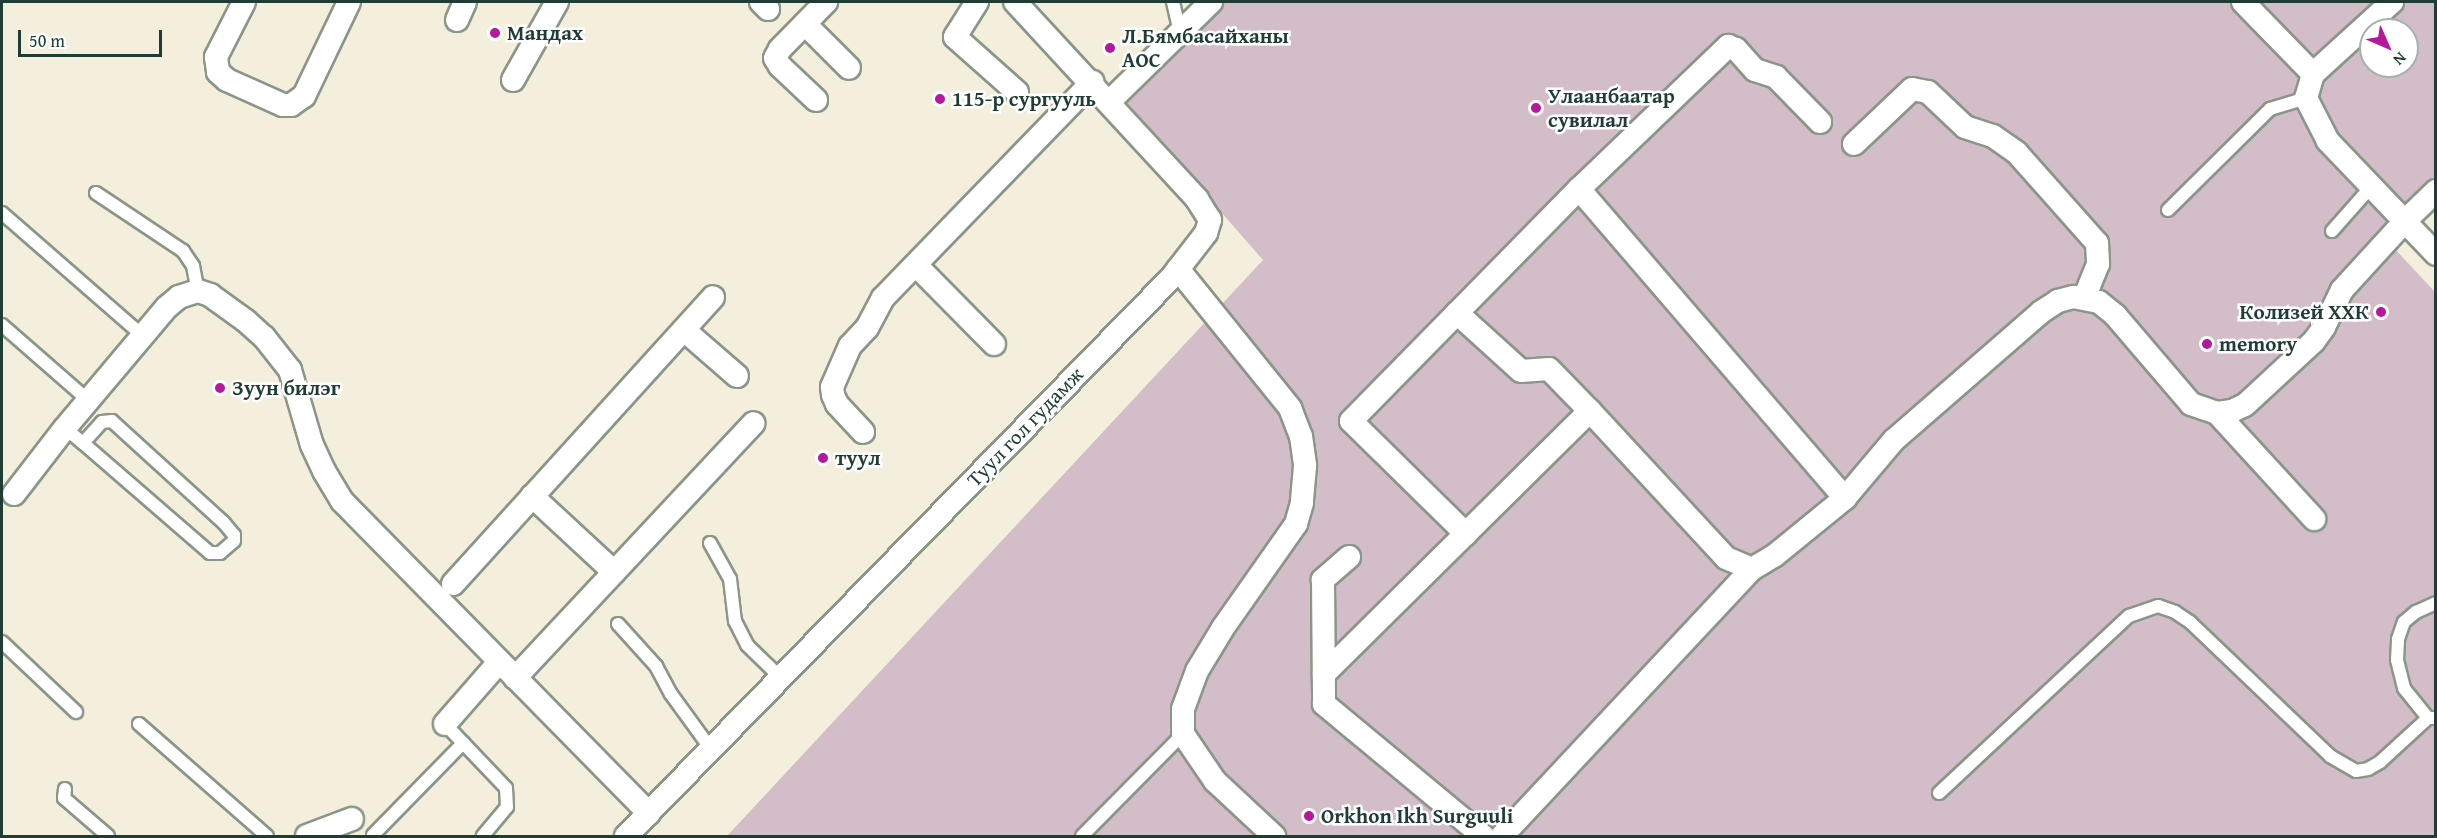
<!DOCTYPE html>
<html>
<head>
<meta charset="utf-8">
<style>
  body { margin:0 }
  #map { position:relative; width:2437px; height:838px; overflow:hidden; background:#f4efdd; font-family:"Gentium Book Plus",serif }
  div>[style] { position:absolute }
  .industrial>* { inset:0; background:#d2bdc8 }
  .roads { filter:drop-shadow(2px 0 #8a9688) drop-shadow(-2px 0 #8a9688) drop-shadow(0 2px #8a9688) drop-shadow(0 -2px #8a9688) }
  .service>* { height:12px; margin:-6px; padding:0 6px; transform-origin:6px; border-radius:6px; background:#fff }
  .minor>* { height:22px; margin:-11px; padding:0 11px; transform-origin:11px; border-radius:11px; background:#fff }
  .dots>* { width:16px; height:16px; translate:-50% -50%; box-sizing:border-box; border:3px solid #fff; border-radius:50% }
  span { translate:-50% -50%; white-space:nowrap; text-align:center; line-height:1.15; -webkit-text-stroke:5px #fff; paint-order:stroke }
  .poi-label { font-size:21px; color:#1f3d34; font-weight:700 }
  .left { translate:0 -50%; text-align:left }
  .right { translate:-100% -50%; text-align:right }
  .street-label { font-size:21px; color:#1f3d34 }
  .frame { position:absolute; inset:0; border:3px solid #1f3d34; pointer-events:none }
  .north { position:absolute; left:2359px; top:18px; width:60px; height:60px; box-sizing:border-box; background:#fff; border:2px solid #a5b1ae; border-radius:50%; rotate:135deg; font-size:16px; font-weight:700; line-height:24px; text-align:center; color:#1f3d34 }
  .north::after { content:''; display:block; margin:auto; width:21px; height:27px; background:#b5179e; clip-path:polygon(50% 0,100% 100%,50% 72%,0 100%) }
  .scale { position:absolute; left:18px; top:30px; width:144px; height:27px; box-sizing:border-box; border:3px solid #1f3d34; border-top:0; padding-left:8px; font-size:18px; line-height:21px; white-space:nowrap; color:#1f3d34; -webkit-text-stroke:4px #fff; paint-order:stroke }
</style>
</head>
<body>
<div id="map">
  <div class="industrial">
    <i style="clip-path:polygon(evenodd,1195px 2px,2435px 2px,2435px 176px,2380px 233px,2435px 292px,2435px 836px,727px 836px,1263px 260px,1110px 85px,1195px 2px,2371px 30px,2407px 30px,2407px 66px,2371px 66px,2371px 30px)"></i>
  </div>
  <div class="roads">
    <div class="service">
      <i style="left:1173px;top:2px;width:32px;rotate:77deg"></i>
      <i style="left:96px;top:193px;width:105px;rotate:33.7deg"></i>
      <i style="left:183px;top:251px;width:18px;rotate:56deg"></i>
      <i style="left:193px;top:266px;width:25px;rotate:79deg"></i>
      <i style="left:2168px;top:210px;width:144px;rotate:-44.7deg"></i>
      <i style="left:2270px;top:109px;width:38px;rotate:-17deg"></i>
      <i style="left:2px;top:213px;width:186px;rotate:41.1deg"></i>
      <i style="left:2332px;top:231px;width:57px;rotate:-48.5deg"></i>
      <i style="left:2px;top:325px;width:114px;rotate:41.1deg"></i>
      <i style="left:65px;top:428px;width:23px;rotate:40deg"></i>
      <i style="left:83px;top:443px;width:168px;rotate:40.9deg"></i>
      <i style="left:210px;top:553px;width:10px"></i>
      <i style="left:220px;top:553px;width:18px;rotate:-41deg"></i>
      <i style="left:234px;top:541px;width:6px;rotate:-90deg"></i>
      <i style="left:234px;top:535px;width:16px;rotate:-130deg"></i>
      <i style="left:224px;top:523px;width:151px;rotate:-137.7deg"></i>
      <i style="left:112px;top:421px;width:10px;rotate:174deg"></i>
      <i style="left:102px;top:422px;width:28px;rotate:132deg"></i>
      <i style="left:710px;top:543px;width:41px;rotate:60.9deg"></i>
      <i style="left:730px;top:579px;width:42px;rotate:83.2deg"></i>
      <i style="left:735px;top:621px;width:27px;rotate:63deg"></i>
      <i style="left:747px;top:645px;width:47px;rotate:44.1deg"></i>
      <i style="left:618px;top:624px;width:57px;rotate:47.9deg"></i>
      <i style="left:656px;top:666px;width:32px;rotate:62deg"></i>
      <i style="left:671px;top:694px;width:68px;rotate:54deg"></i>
      <i style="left:2px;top:642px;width:102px;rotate:43.4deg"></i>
      <i style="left:2428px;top:718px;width:38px;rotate:-129deg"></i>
      <i style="left:2404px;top:688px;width:29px;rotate:-104deg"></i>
      <i style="left:2397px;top:660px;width:21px;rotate:-87deg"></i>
      <i style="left:2398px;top:639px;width:18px;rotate:-71deg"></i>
      <i style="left:2404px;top:622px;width:16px;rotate:-40deg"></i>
      <i style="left:2416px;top:612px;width:22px;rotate:-24deg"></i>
      <i style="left:139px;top:724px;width:170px;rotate:41.2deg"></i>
      <i style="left:445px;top:724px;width:88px;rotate:46.4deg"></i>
      <i style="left:506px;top:788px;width:19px;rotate:87deg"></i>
      <i style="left:507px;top:807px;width:38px;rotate:130deg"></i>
      <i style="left:65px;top:789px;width:9px;rotate:96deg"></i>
      <i style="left:64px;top:798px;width:58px;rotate:40.8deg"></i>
      <i style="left:1939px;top:793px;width:260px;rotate:-43deg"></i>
      <i style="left:2129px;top:616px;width:31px;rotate:-19deg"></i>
      <i style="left:2158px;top:606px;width:18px;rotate:19deg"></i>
      <i style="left:2175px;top:612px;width:18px;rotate:34deg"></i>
      <i style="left:2190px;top:622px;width:194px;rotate:43.7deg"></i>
      <i style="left:2330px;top:756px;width:30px;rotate:30deg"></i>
      <i style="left:2356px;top:771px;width:12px;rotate:-9deg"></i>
      <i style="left:2368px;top:769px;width:14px;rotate:-30deg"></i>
      <i style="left:2380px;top:762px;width:65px;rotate:-42.5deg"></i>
      <i style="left:2428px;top:718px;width:8px"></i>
      <i style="left:375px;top:836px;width:2px;rotate:-153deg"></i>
      <i style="left:373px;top:835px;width:129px;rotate:-45.6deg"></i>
      <i style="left:1082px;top:836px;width:144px;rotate:-45.3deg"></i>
    </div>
    <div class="minor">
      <i style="left:244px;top:2px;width:62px;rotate:117deg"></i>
      <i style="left:216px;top:57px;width:15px;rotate:82deg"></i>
      <i style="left:218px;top:72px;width:12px;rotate:42deg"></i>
      <i style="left:227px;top:80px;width:61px;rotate:24.1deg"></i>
      <i style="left:283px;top:105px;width:8px"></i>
      <i style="left:291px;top:105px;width:16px;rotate:-35deg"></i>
      <i style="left:304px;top:96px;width:104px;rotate:-64.4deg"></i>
      <i style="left:761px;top:2px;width:10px;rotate:45deg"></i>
      <i style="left:977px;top:2px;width:41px;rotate:122.2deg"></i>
      <i style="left:955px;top:37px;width:83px;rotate:41.6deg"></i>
      <i style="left:2243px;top:2px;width:100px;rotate:45.8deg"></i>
      <i style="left:2313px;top:74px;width:25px;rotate:106deg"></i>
      <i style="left:2306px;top:98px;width:48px;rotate:62.9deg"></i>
      <i style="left:2328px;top:141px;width:156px;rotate:46.3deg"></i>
      <i style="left:457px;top:20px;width:20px;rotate:-66deg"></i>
      <i style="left:805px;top:24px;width:62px;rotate:45deg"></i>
      <i style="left:2313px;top:74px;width:107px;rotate:-42.3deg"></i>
      <i style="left:513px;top:80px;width:90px;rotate:-60.6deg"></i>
      <i style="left:816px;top:100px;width:50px;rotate:-136.6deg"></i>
      <i style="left:780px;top:66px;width:9px;rotate:-122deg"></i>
      <i style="left:775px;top:58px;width:10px;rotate:-61deg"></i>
      <i style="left:780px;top:49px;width:66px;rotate:-45.6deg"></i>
      <i style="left:1109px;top:102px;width:143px;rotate:-44.4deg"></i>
      <i style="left:1854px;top:144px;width:80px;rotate:-43.5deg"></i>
      <i style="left:1912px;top:89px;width:16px;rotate:11deg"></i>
      <i style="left:1928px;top:92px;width:51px;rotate:43.4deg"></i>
      <i style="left:1965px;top:127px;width:29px;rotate:18deg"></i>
      <i style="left:1993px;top:136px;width:29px;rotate:35deg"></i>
      <i style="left:2017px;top:153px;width:120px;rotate:48.4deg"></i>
      <i style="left:2097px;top:243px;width:21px;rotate:87deg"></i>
      <i style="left:2098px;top:264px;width:35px;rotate:112deg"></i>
      <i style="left:1579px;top:189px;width:408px;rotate:49.3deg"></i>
      <i style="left:916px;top:265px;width:111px;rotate:45.4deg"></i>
      <i style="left:1178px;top:269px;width:179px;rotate:51.1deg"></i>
      <i style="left:1290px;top:408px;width:30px;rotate:69deg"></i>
      <i style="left:1301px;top:436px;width:30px;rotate:82deg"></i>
      <i style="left:1305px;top:466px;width:37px;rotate:95deg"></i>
      <i style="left:1302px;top:503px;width:22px;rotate:106deg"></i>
      <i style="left:1296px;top:524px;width:127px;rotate:125.1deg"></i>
      <i style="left:1223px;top:628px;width:50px;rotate:121.2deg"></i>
      <i style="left:1197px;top:671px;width:40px;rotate:110.2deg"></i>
      <i style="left:1183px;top:709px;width:25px;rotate:90deg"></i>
      <i style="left:1183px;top:734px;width:57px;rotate:55.8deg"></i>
      <i style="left:1215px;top:781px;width:81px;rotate:43deg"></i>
      <i style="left:1457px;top:313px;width:174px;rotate:-45.5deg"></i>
      <i style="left:1579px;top:189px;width:207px;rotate:-43.8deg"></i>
      <i style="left:1728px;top:46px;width:9px;rotate:21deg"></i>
      <i style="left:1736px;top:49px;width:28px;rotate:48deg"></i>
      <i style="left:1755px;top:70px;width:22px;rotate:18deg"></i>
      <i style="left:1776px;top:77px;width:63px;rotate:45.6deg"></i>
      <i style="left:684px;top:330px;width:70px;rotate:41deg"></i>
      <i style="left:2217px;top:413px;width:144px;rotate:47.5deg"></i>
      <i style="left:863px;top:432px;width:38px;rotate:-133deg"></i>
      <i style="left:837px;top:404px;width:10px;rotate:-114deg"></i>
      <i style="left:833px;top:395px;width:8px;rotate:-97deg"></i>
      <i style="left:832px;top:387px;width:45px;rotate:-66.3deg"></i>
      <i style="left:850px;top:346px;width:25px;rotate:-47deg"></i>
      <i style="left:867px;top:328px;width:34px;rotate:-62deg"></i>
      <i style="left:883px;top:298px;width:301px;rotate:-45.9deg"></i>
      <i style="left:14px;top:494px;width:83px;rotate:-52.3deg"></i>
      <i style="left:65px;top:428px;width:158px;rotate:-49.9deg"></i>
      <i style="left:167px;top:307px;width:16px;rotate:-40deg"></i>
      <i style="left:179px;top:297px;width:20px;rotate:-18deg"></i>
      <i style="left:198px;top:291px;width:13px;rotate:18deg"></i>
      <i style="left:210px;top:295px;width:44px;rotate:35.8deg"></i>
      <i style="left:246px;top:321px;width:24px;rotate:42deg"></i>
      <i style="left:264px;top:337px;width:42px;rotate:51.8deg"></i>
      <i style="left:290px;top:370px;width:78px;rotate:73.7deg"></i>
      <i style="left:312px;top:445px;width:29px;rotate:65deg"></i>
      <i style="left:324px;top:471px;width:35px;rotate:59deg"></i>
      <i style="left:342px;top:501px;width:438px;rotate:45.5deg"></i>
      <i style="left:532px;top:496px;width:112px;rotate:42.8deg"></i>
      <i style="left:1466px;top:534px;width:161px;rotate:-135.5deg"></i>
      <i style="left:1351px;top:421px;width:151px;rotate:-45.5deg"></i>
      <i style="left:1457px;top:313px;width:86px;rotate:42.2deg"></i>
      <i style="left:1521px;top:371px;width:28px;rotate:-4deg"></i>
      <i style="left:1549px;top:369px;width:59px;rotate:45.7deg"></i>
      <i style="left:1349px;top:557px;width:35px;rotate:139deg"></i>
      <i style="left:1323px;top:580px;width:124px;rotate:89.5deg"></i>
      <i style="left:1324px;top:704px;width:207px;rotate:39.7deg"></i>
      <i style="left:453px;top:584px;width:387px;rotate:-47.8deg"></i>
      <i style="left:1324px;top:674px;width:374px;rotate:-44.7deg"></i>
      <i style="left:1590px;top:411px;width:200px;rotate:47.2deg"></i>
      <i style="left:1726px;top:558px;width:28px;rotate:23deg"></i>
      <i style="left:515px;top:678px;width:349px;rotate:-46.9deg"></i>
      <i style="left:445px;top:724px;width:82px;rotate:-48.9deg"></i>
      <i style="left:307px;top:836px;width:48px;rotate:-20.7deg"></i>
      <i style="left:626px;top:836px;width:781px;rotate:-45.67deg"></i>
      <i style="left:1172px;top:277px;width:56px;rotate:-52.3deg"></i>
      <i style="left:1206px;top:233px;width:14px;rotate:-73deg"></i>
      <i style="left:1210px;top:220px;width:25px;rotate:-122deg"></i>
      <i style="left:1197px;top:199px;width:268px;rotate:-132.7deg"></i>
      <i style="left:1502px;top:836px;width:366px;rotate:-46.9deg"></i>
      <i style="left:1752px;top:569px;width:26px;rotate:-31deg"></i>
      <i style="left:1774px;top:556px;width:92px;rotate:-39.2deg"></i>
      <i style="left:1845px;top:498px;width:76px;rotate:-49.8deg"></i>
      <i style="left:1894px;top:440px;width:195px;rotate:-41deg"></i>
      <i style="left:2041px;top:312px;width:20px;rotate:-33deg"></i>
      <i style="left:2058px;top:301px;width:16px;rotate:-15deg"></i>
      <i style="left:2073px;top:297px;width:26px;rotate:11deg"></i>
      <i style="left:2099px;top:302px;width:21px;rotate:39deg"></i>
      <i style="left:2115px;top:315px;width:117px;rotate:49.5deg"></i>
      <i style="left:2191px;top:404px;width:28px;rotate:19deg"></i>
      <i style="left:2217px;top:413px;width:15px;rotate:-8deg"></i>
      <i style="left:2232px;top:411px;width:14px;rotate:-25deg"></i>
      <i style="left:2245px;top:405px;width:94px;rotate:-42.8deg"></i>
      <i style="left:2314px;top:341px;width:17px;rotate:-54deg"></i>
      <i style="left:2324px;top:327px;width:41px;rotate:-64.1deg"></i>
      <i style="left:2342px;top:290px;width:92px;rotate:-47.6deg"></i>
      <i style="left:2404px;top:222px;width:45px;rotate:-44.1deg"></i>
    </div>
  </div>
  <div class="dots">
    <i style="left:495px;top:33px;background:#b5179e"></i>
    <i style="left:1110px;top:48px;background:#b5179e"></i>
    <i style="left:940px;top:99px;background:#b5179e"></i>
    <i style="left:1536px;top:108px;background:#b5179e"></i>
    <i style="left:2381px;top:312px;background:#b5179e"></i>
    <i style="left:2207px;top:344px;background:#b5179e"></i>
    <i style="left:220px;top:388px;background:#b5179e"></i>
    <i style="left:823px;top:458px;background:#b5179e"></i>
    <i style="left:1309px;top:816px;background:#b5179e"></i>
  </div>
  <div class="poi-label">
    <span class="left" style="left:507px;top:33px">Мандах</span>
    <span class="left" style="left:1122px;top:48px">Л.Бямбасайханы<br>АОС</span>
    <span class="left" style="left:1548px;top:108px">Улаанбаатар<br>сувилал</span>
    <span class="left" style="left:952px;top:99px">115-р сургууль</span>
    <span class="right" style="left:2369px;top:312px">Колизей ХХК</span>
    <span class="left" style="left:2219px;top:344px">memory</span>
    <span class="left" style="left:232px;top:388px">Зуун билэг</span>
    <span class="left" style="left:835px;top:458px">туул</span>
    <span class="left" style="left:1321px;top:816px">Orkhon Ikh Surguuli</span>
  </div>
  <div class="street-label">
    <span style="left:1025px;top:427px;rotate:-46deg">Туул гол гудамж</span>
  </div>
  <div class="frame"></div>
  <div class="north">N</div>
  <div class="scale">50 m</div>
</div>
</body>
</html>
